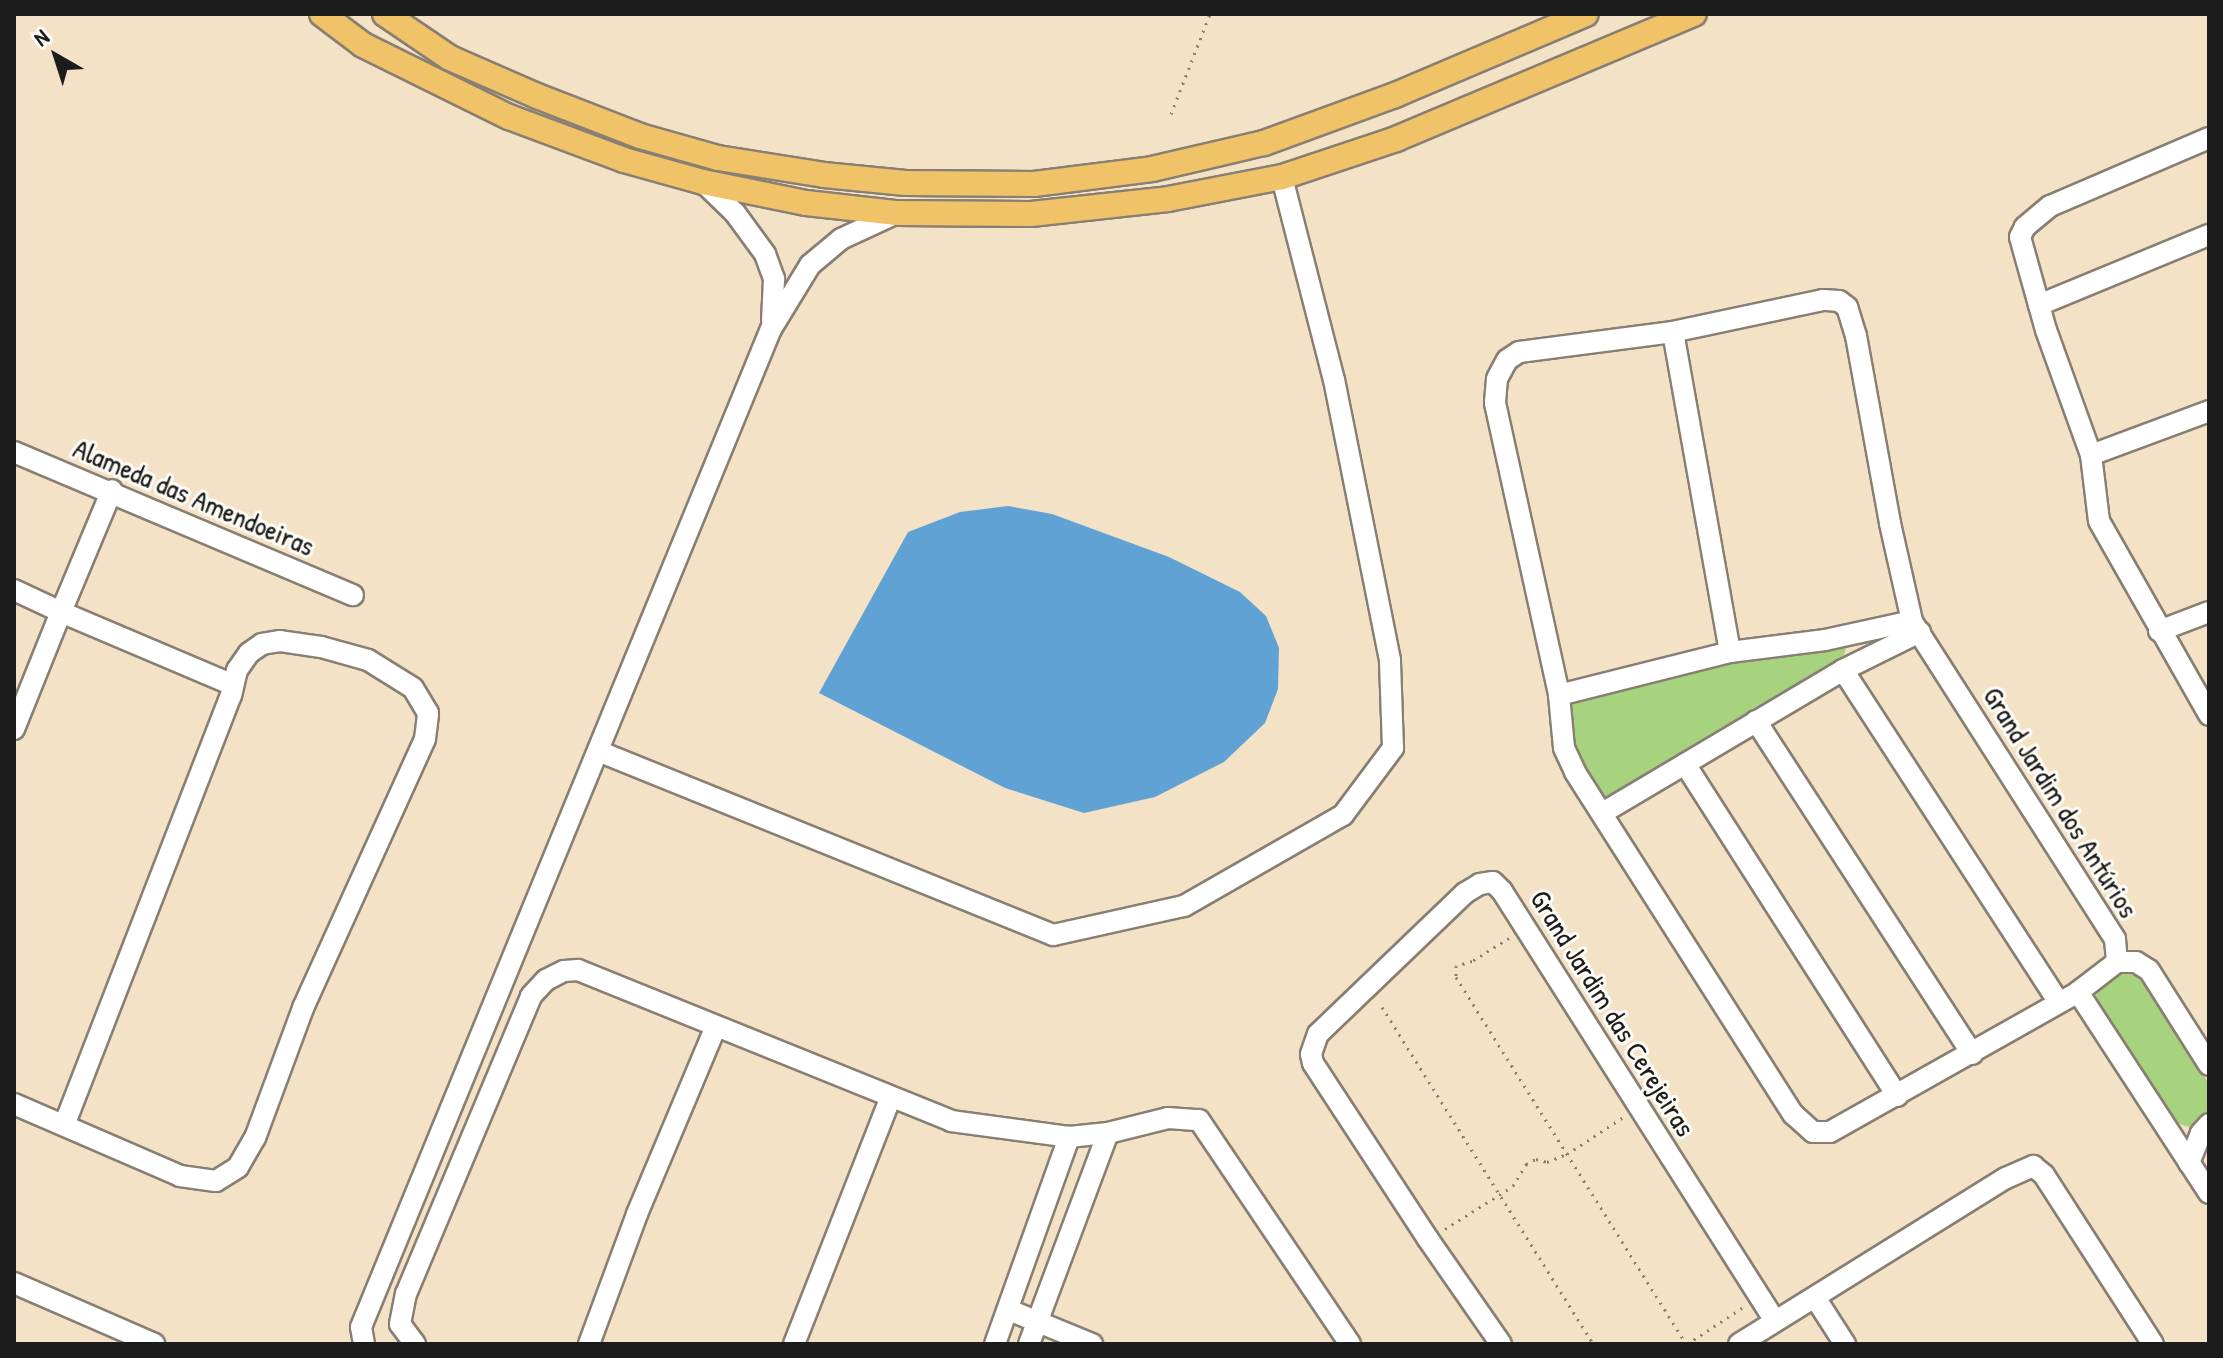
<!DOCTYPE html>
<html>
<head>
<meta charset="utf-8">
<style>
  body { margin:0 }
  #map { position:relative; width:2223px; height:1358px; overflow:hidden; background:#f4e2c7; font-family:"Patrick Hand",sans-serif }
  div>[style] { position:absolute }
  .green>* { inset:0; background:#a7d37f }
  .water>* { inset:0; background:#61a2d4 }
  .path>* { height:3px; margin-top:-1.5px; transform-origin:0; background:repeating-linear-gradient(90deg,#887f72 0 2px,transparent 0 8px) }
  .roads { filter:drop-shadow(2px 0 #887f72) drop-shadow(-2px 0 #887f72) drop-shadow(0 2px #887f72) drop-shadow(0 -2px #887f72) }
  .minor>* { height:20px; margin:-10px; padding:0 10px; transform-origin:10px; border-radius:10px; background:#fff }
  .major>* { height:24px; margin:-12px; padding:0 12px; transform-origin:12px; border-radius:12px; background:#f0c369 }
  span { translate:-50% -50%; white-space:nowrap; text-align:center; line-height:1.15; -webkit-text-stroke:6px #fdfcf7; paint-order:stroke }
  .street-label { font-size:28px; color:#1c1c1c }
  .frame { position:absolute; inset:0; border:16px solid #1c1c1c; pointer-events:none }
  .north { position:absolute; left:16px; top:16px; width:80px; height:80px; -webkit-text-stroke:6px #fdfcf7; paint-order:stroke; rotate:321deg; font-size:22px; font-weight:700; line-height:32px; text-align:center; color:#1c1c1c }
  .north::after { content:''; display:block; margin:auto; width:28px; height:36px; background:#1c1c1c; clip-path:polygon(50% 0,100% 100%,50% 72%,0 100%) }
</style>
</head>
<body>
<div id="map">
  <div class="green">
    <i style="clip-path:polygon(1841px 643px,1846px 648px,1844px 655px,1622px 796px,1605px 798px,1594px 789px,1570px 750px,1567px 716px,1573px 701px,1587px 691px)"></i>
    <i style="clip-path:polygon(2128px 972px,2146px 982px,2209px 1084px,2209px 1117px,2202px 1122px,2189px 1127px,2170px 1121px,2098px 1004px,2096px 995px,2107px 981px,2117px 973px)"></i>
  </div>
  <div class="water">
    <i style="clip-path:polygon(1008px 506px,1052px 514px,1169px 557px,1240px 592px,1266px 616px,1279px 648px,1278px 689px,1265px 723px,1224px 762px,1155px 797px,1084px 813px,1005px 788px,819px 693px,908px 532px,960px 512px)"></i>
  </div>
  <div class="path">
    <i style="left:1171px;top:114px;width:107px;rotate:-68.7deg"></i>
    <i style="left:1509px;top:938px;width:44px;rotate:148.1deg"></i>
    <i style="left:1472px;top:961px;width:17px;rotate:163deg"></i>
    <i style="left:1456px;top:966px;width:11px;rotate:90deg"></i>
    <i style="left:1456px;top:977px;width:433px;rotate:57.9deg"></i>
    <i style="left:1382px;top:1007px;width:398px;rotate:57.9deg"></i>
    <i style="left:1445px;top:1229px;width:80px;rotate:-32.3deg"></i>
    <i style="left:1513px;top:1186px;width:26px;rotate:-59deg"></i>
    <i style="left:1526px;top:1164px;width:11px;rotate:-27deg"></i>
    <i style="left:1536px;top:1159px;width:11px;rotate:15deg"></i>
    <i style="left:1547px;top:1162px;width:22px;rotate:-22deg"></i>
    <i style="left:1567px;top:1154px;width:66px;rotate:-33.2deg"></i>
    <i style="left:1687px;top:1344px;width:66px;rotate:-33.2deg"></i>
  </div>
  <div class="roads">
    <div class="minor">
      <i style="left:2209px;top:138px;width:173px;rotate:156.8deg"></i>
      <i style="left:2050px;top:206px;width:33px;rotate:140deg"></i>
      <i style="left:2025px;top:227px;width:11px;rotate:117deg"></i>
      <i style="left:2020px;top:237px;width:97px;rotate:74.4deg"></i>
      <i style="left:2046px;top:330px;width:133px;rotate:70.2deg"></i>
      <i style="left:2091px;top:455px;width:66px;rotate:83.1deg"></i>
      <i style="left:2099px;top:521px;width:223px;rotate:60.4deg"></i>
      <i style="left:703px;top:182px;width:45px;rotate:44.1deg"></i>
      <i style="left:735px;top:213px;width:51px;rotate:53.8deg"></i>
      <i style="left:765px;top:254px;width:27px;rotate:70deg"></i>
      <i style="left:774px;top:279px;width:42px;rotate:92.7deg"></i>
      <i style="left:2039px;top:305px;width:184px;rotate:-22.4deg"></i>
      <i style="left:1673px;top:332px;width:325px;rotate:79.9deg"></i>
      <i style="left:14px;top:452px;width:368px;rotate:22.9deg"></i>
      <i style="left:2091px;top:455px;width:126px;rotate:-20.4deg"></i>
      <i style="left:14px;top:590px;width:52px;rotate:25.1deg"></i>
      <i style="left:61px;top:612px;width:132px;rotate:-67.3deg"></i>
      <i style="left:2159px;top:631px;width:53px;rotate:-20.8deg"></i>
      <i style="left:1843px;top:670px;width:396px;rotate:57deg"></i>
      <i style="left:1559px;top:695px;width:176px;rotate:-14.1deg"></i>
      <i style="left:1730px;top:652px;width:96px;rotate:-7.2deg"></i>
      <i style="left:1825px;top:640px;width:89px;rotate:-12.3deg"></i>
      <i style="left:1756px;top:721px;width:397px;rotate:57deg"></i>
      <i style="left:14px;top:729px;width:126px;rotate:-68.1deg"></i>
      <i style="left:61px;top:612px;width:187px;rotate:23deg"></i>
      <i style="left:598px;top:751px;width:491px;rotate:22deg"></i>
      <i style="left:1053px;top:935px;width:134px;rotate:-12.5deg"></i>
      <i style="left:1184px;top:906px;width:183px;rotate:-29.8deg"></i>
      <i style="left:1343px;top:815px;width:84px;rotate:-53.3deg"></i>
      <i style="left:1393px;top:748px;width:88px;rotate:-92deg"></i>
      <i style="left:1390px;top:660px;width:286px;rotate:-101.3deg"></i>
      <i style="left:1334px;top:380px;width:210px;rotate:-104.4deg"></i>
      <i style="left:1685px;top:764px;width:394px;rotate:57.4deg"></i>
      <i style="left:1604px;top:812px;width:278px;rotate:-30.7deg"></i>
      <i style="left:1843px;top:670px;width:86px;rotate:-26.3deg"></i>
      <i style="left:2117px;top:962px;width:23px;rotate:-95deg"></i>
      <i style="left:2115px;top:939px;width:377px;rotate:-122.6deg"></i>
      <i style="left:1912px;top:621px;width:100px;rotate:-102.7deg"></i>
      <i style="left:1890px;top:523px;width:190px;rotate:-100.3deg"></i>
      <i style="left:1856px;top:336px;width:30px;rotate:-107deg"></i>
      <i style="left:1847px;top:307px;width:10px;rotate:-143deg"></i>
      <i style="left:1839px;top:301px;width:16px;rotate:-176deg"></i>
      <i style="left:1823px;top:300px;width:153px;rotate:168deg"></i>
      <i style="left:1673px;top:332px;width:155px;rotate:172.6deg"></i>
      <i style="left:1519px;top:352px;width:14px;rotate:146deg"></i>
      <i style="left:1507px;top:360px;width:21px;rotate:118deg"></i>
      <i style="left:1497px;top:379px;width:24px;rotate:95deg"></i>
      <i style="left:1495px;top:403px;width:299px;rotate:77.6deg"></i>
      <i style="left:1559px;top:695px;width:53px;rotate:84.6deg"></i>
      <i style="left:1564px;top:748px;width:26px;rotate:65deg"></i>
      <i style="left:1575px;top:772px;width:406px;rotate:57.5deg"></i>
      <i style="left:1793px;top:1114px;width:27px;rotate:42deg"></i>
      <i style="left:1813px;top:1132px;width:17px"></i>
      <i style="left:1830px;top:1132px;width:285px;rotate:-29.4deg"></i>
      <i style="left:2078px;top:992px;width:240px;rotate:56.9deg"></i>
      <i style="left:2117px;top:962px;width:19px"></i>
      <i style="left:2136px;top:962px;width:15px;rotate:32deg"></i>
      <i style="left:2149px;top:970px;width:112px;rotate:57.7deg"></i>
      <i style="left:2078px;top:992px;width:49px;rotate:-37.6deg"></i>
      <i style="left:14px;top:1104px;width:181px;rotate:23.4deg"></i>
      <i style="left:180px;top:1176px;width:36px;rotate:8deg"></i>
      <i style="left:216px;top:1181px;width:26px;rotate:-32deg"></i>
      <i style="left:238px;top:1167px;width:34px;rotate:-60deg"></i>
      <i style="left:255px;top:1138px;width:139px;rotate:-69.7deg"></i>
      <i style="left:303px;top:1008px;width:295px;rotate:-65.6deg"></i>
      <i style="left:425px;top:739px;width:26px;rotate:-83deg"></i>
      <i style="left:428px;top:713px;width:29px;rotate:-121deg"></i>
      <i style="left:413px;top:688px;width:53px;rotate:-148.1deg"></i>
      <i style="left:368px;top:660px;width:49px;rotate:-164.5deg"></i>
      <i style="left:321px;top:647px;width:41px;rotate:-171.7deg"></i>
      <i style="left:280px;top:641px;width:18px;rotate:171deg"></i>
      <i style="left:262px;top:644px;width:16px;rotate:145deg"></i>
      <i style="left:249px;top:653px;width:21px;rotate:125deg"></i>
      <i style="left:237px;top:670px;width:26px;rotate:103deg"></i>
      <i style="left:231px;top:695px;width:461px;rotate:111.2deg"></i>
      <i style="left:2189px;top:1163px;width:32px;rotate:-68deg"></i>
      <i style="left:2201px;top:1133px;width:12px;rotate:-48deg"></i>
      <i style="left:14px;top:1283px;width:153px;rotate:23.5deg"></i>
      <i style="left:1816px;top:1299px;width:54px;rotate:57.2deg"></i>
      <i style="left:1009px;top:1310px;width:90px;rotate:22.3deg"></i>
      <i style="left:364px;top:1344px;width:17px;rotate:-100deg"></i>
      <i style="left:361px;top:1327px;width:1079px;rotate:-67.67deg"></i>
      <i style="left:771px;top:329px;width:75px;rotate:-58.6deg"></i>
      <i style="left:810px;top:265px;width:40px;rotate:-40deg"></i>
      <i style="left:841px;top:239px;width:62px;rotate:-24.9deg"></i>
      <i style="left:415px;top:1344px;width:25px;rotate:-127deg"></i>
      <i style="left:400px;top:1324px;width:31px;rotate:-79deg"></i>
      <i style="left:406px;top:1294px;width:323px;rotate:-67.2deg"></i>
      <i style="left:531px;top:996px;width:22px;rotate:-47deg"></i>
      <i style="left:546px;top:980px;width:20px;rotate:-27deg"></i>
      <i style="left:564px;top:971px;width:14px;rotate:-4deg"></i>
      <i style="left:578px;top:970px;width:402px;rotate:22deg"></i>
      <i style="left:951px;top:1121px;width:119px;rotate:7.7deg"></i>
      <i style="left:1069px;top:1137px;width:39px;rotate:-6deg"></i>
      <i style="left:1108px;top:1133px;width:62px;rotate:-14deg"></i>
      <i style="left:1168px;top:1118px;width:31px;rotate:4deg"></i>
      <i style="left:1199px;top:1120px;width:270px;rotate:56deg"></i>
      <i style="left:589px;top:1344px;width:139px;rotate:-69.7deg"></i>
      <i style="left:637px;top:1214px;width:202px;rotate:-67.2deg"></i>
      <i style="left:794px;top:1344px;width:263px;rotate:-68.6deg"></i>
      <i style="left:995px;top:1344px;width:220px;rotate:-70.3deg"></i>
      <i style="left:1029px;top:1344px;width:225px;rotate:-69.5deg"></i>
      <i style="left:1501px;top:1344px;width:128px;rotate:-124.8deg"></i>
      <i style="left:1428px;top:1239px;width:210px;rotate:-123.2deg"></i>
      <i style="left:1313px;top:1063px;width:9px;rotate:-103deg"></i>
      <i style="left:1311px;top:1054px;width:21px;rotate:-71deg"></i>
      <i style="left:1318px;top:1034px;width:204px;rotate:-43.8deg"></i>
      <i style="left:1465px;top:893px;width:17px;rotate:-31deg"></i>
      <i style="left:1480px;top:884px;width:13px;rotate:-9deg"></i>
      <i style="left:1493px;top:882px;width:13px;rotate:45deg"></i>
      <i style="left:1502px;top:891px;width:509px;rotate:57.59deg"></i>
      <i style="left:1739px;top:1344px;width:314px;rotate:-31.9deg"></i>
      <i style="left:2006px;top:1178px;width:30px;rotate:-24deg"></i>
      <i style="left:2033px;top:1166px;width:14px;rotate:39deg"></i>
      <i style="left:2044px;top:1175px;width:201px;rotate:57.2deg"></i>
    </div>
    <div class="major">
      <i style="left:322px;top:14px;width:51px;rotate:37.1deg"></i>
      <i style="left:363px;top:45px;width:163px;rotate:26.3deg"></i>
      <i style="left:509px;top:117px;width:123px;rotate:20.5deg"></i>
      <i style="left:624px;top:160px;width:82px;rotate:15.6deg"></i>
      <i style="left:703px;top:182px;width:105px;rotate:11.5deg"></i>
      <i style="left:806px;top:203px;width:92px;rotate:6.3deg"></i>
      <i style="left:897px;top:213px;width:134px;rotate:0.4deg"></i>
      <i style="left:1031px;top:214px;width:138px;rotate:-6.2deg"></i>
      <i style="left:1168px;top:199px;width:116px;rotate:-10.9deg"></i>
      <i style="left:1282px;top:177px;width:120px;rotate:-18.4deg"></i>
      <i style="left:1396px;top:139px;width:323px;rotate:-22.8deg"></i>
      <i style="left:385px;top:14px;width:78px;rotate:34.1deg"></i>
      <i style="left:450px;top:58px;width:95px;rotate:23.6deg"></i>
      <i style="left:537px;top:96px;width:110px;rotate:21.2deg"></i>
      <i style="left:640px;top:136px;width:81px;rotate:15.8deg"></i>
      <i style="left:718px;top:158px;width:107px;rotate:9.1deg"></i>
      <i style="left:824px;top:175px;width:82px;rotate:5.6deg"></i>
      <i style="left:906px;top:183px;width:128px;rotate:0.4deg"></i>
      <i style="left:1034px;top:184px;width:119px;rotate:-7.2deg"></i>
      <i style="left:1152px;top:169px;width:115px;rotate:-13.1deg"></i>
      <i style="left:1264px;top:143px;width:140px;rotate:-20.1deg"></i>
      <i style="left:1395px;top:95px;width:207px;rotate:-23deg"></i>
    </div>
  </div>
  <div class="street-label">
    <span style="left:194px;top:497px;rotate:23deg">Alameda das Amendoeiras</span>
    <span style="left:2061px;top:802px;rotate:58deg">Grand Jardim dos Antúrios</span>
    <span style="left:1613px;top:1013px;rotate:58deg">Grand Jardim das Cerejeiras</span>
  </div>
  <div class="frame"></div>
  <div class="north">N</div>
</div>
</body>
</html>
